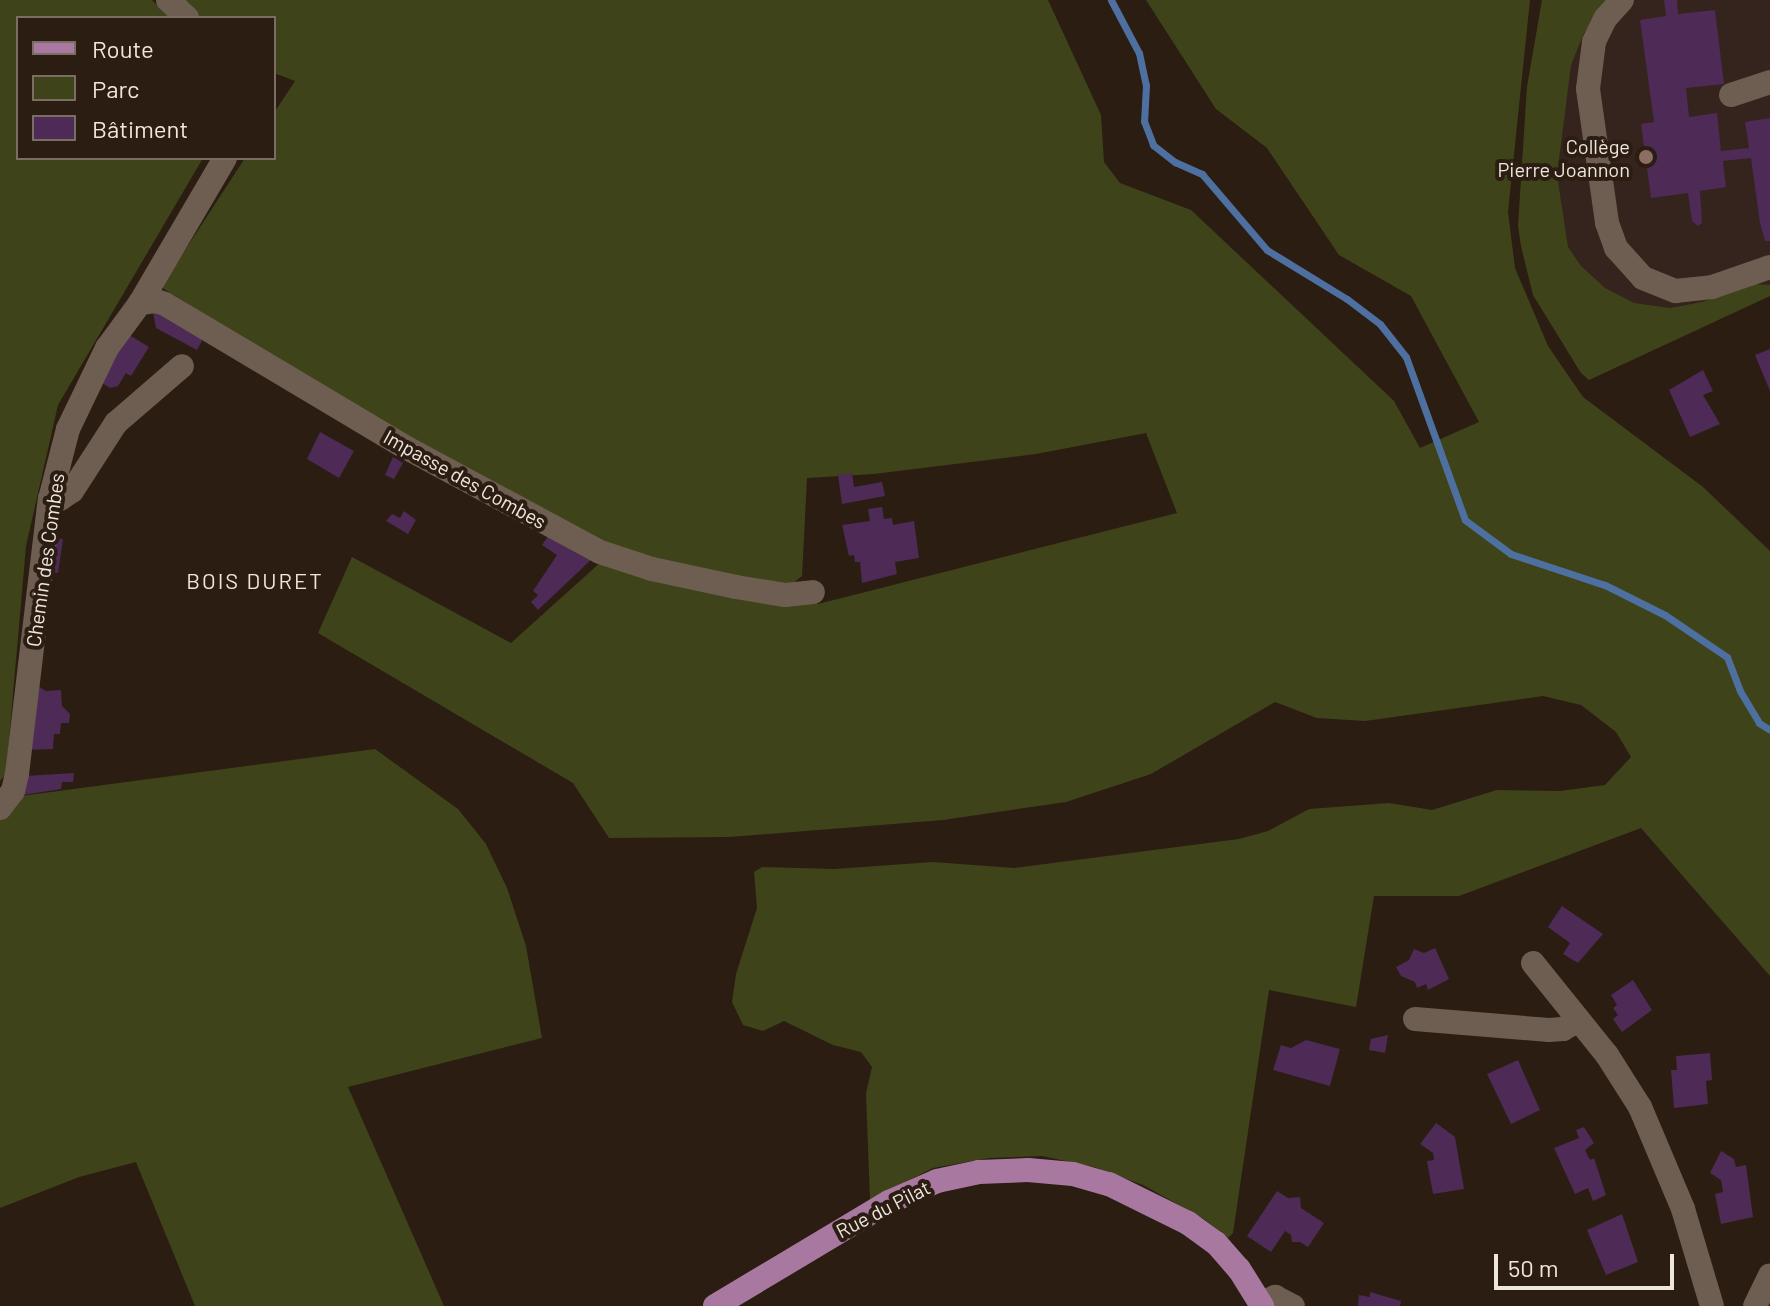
<!DOCTYPE html>
<html>
<head>
<meta charset="utf-8">
<style>
  body { margin:0 }
  #map { position:relative; width:1770px; height:1306px; overflow:hidden; background:#2b1d12; font-family:Barlow,sans-serif }
  div>[style] { position:absolute }
  .education>* { inset:0; background:#35231d }
  .green>* { inset:0; background:#3f431a }
  .stream>* { height:7px; margin:-3.5px; padding:0 3.5px; transform-origin:3.5px; border-radius:3.5px; background:#4e70a1 }
  .building>* { inset:0; background:#4e2a56 }
  .minor>* { height:24px; margin:-12px; padding:0 12px; transform-origin:12px; border-radius:12px; background:#6e5e51 }
  .major>* { height:24px; margin:-12px; padding:0 12px; transform-origin:12px; border-radius:12px; background:#a878a0 }
  .dots>* { width:22px; height:22px; translate:-50% -50%; box-sizing:border-box; border:4px solid #2b1d12; border-radius:50% }
  span { translate:-50% -50%; white-space:nowrap; text-align:center; line-height:1.15; -webkit-text-stroke:8px #2b1d12; paint-order:stroke }
  .poi-label { font-size:20px; color:#efe6de }
  .right { translate:-100% -50%; text-align:right }
  .street-label { font-size:20px; color:#efe6de }
  .neighbourhood-label { font-size:22px; color:#efe6de; letter-spacing:2px }
  .legend { position:absolute; left:16px; top:16px; width:260px; height:144px; box-sizing:border-box; background:#2b1d12; border:2px solid #796d64; margin:0; padding:10px 14px; list-style:none; font-size:24px; color:#efe6de }
  .legend li { display:flex; align-items:center; gap:16px; height:40px }
  .legend b { width:40px; border:2px solid #796d64 }
  .scale { position:absolute; left:1494px; top:1254px; width:180px; height:36px; box-sizing:border-box; border:4px solid #efe6de; border-top:0; padding-left:10px; font-size:24px; line-height:28px; white-space:nowrap; color:#efe6de; -webkit-text-stroke:6px #2b1d12; paint-order:stroke }
</style>
</head>
<body>
<div id="map">
  <div class="education">
    <i style="clip-path:polygon(1542px 0,1770px 0,1770px 296px,1589px 380px,1581px 373px,1533px 295px,1521px 246px,1518px 226px,1527px 87px)"></i>
  </div>
  <div class="green">
    <i style="clip-path:polygon(0 0,152px 0,170px 18px,18px 18px,18px 158px,203px 158px,58px 405px,26px 546px,6px 774px,0 781px)"></i>
    <i style="clip-path:polygon(179px 0,1048px 0,1101px 115px,1104px 162px,1120px 183px,1191px 210px,1394px 401px,1420px 448px,1479px 422px,1411px 296px,1339px 255px,1267px 148px,1216px 109px,1146px 0,1530px 0,1508px 212px,1515px 268px,1548px 346px,1583px 397px,1703px 487px,1770px 551px,1770px 976px,1641px 828px,1459px 896px,1374px 896px,1356px 1007px,1269px 990px,1233px 1233px,1228px 1238px,1204px 1219px,1143px 1185px,1094px 1167px,1042px 1156px,989px 1158px,933px 1168px,870px 1200px,866px 1093px,872px 1067px,861px 1052px,833px 1045px,784px 1021px,763px 1031px,743px 1025px,732px 1002px,736px 974px,757px 908px,754px 872px,762px 867px,834px 869px,933px 862px,1014px 868px,1239px 839px,1268px 831px,1309px 809px,1389px 803px,1432px 810px,1497px 790px,1560px 791px,1605px 785px,1631px 757px,1616px 732px,1581px 705px,1543px 696px,1365px 721px,1317px 718px,1275px 702px,1151px 774px,1066px 802px,943px 820px,729px 837px,609px 838px,573px 783px,318px 633px,352px 557px,511px 643px,602px 561px,679px 581px,818px 604px,1177px 513px,1146px 433px,1036px 454px,874px 474px,807px 478px,802px 576px,788px 587px,602px 547px,386px 428px,161px 287px,245px 158px,274px 158px,274px 113px,295px 81px,274px 73px,274px 18px,199px 18px)"></i>
    <i style="clip-path:polygon(1542px 0,1609px 0,1599px 9px,1583px 35px,1571px 65px,1557px 175px,1568px 247px,1581px 266px,1605px 288px,1634px 303px,1670px 308px,1702px 302px,1754px 284px,1770px 285px,1770px 296px,1589px 380px,1581px 373px,1533px 295px,1521px 246px,1518px 226px,1527px 87px)"></i>
    <i style="clip-path:polygon(375px 749px,458px 809px,486px 844px,507px 888px,526px 946px,542px 1038px,348px 1087px,444px 1306px,195px 1306px,136px 1162px,79px 1177px,0 1208px,0 815px,21px 796px)"></i>
  </div>
  <div class="stream">
    <i style="left:1111px;top:0;width:60px;rotate:62.2deg"></i>
    <i style="left:1139px;top:53px;width:33px;rotate:78deg"></i>
    <i style="left:1146px;top:85px;width:36px;rotate:93deg"></i>
    <i style="left:1144px;top:121px;width:26px;rotate:69deg"></i>
    <i style="left:1153px;top:145px;width:28px;rotate:38deg"></i>
    <i style="left:1175px;top:162px;width:30px;rotate:24deg"></i>
    <i style="left:1202px;top:174px;width:100px;rotate:49.5deg"></i>
    <i style="left:1267px;top:250px;width:94px;rotate:31.5deg"></i>
    <i style="left:1347px;top:299px;width:41px;rotate:37.1deg"></i>
    <i style="left:1380px;top:324px;width:42px;rotate:51.8deg"></i>
    <i style="left:1406px;top:357px;width:173px;rotate:70.1deg"></i>
    <i style="left:1465px;top:520px;width:57px;rotate:36.5deg"></i>
    <i style="left:1511px;top:554px;width:99px;rotate:18.3deg"></i>
    <i style="left:1605px;top:585px;width:67px;rotate:26.6deg"></i>
    <i style="left:1665px;top:615px;width:75px;rotate:34.1deg"></i>
    <i style="left:1727px;top:657px;width:36px;rotate:69deg"></i>
    <i style="left:1740px;top:691px;width:37px;rotate:59deg"></i>
    <i style="left:1759px;top:723px;width:13px;rotate:32deg"></i>
  </div>
  <div class="building">
    <i style="clip-path:polygon(1664px 0,1677px 0,1678px 14px,1715px 10px,1724px 84px,1686px 88px,1689px 117px,1717px 113px,1721px 151px,1749px 148px,1745px 122px,1770px 118px,1770px 241px,1765px 241px,1760px 223px,1751px 158px,1723px 161px,1726px 187px,1700px 191px,1702px 223px,1698px 226px,1692px 221px,1688px 193px,1651px 198px,1641px 124px,1654px 122px,1640px 20px,1666px 16px)"></i>
    <i style="clip-path:polygon(162px 309px,205px 335px,197px 350px,156px 328px,153px 312px)"></i>
    <i style="clip-path:polygon(126px 333px,149px 347px,131px 376px,126px 373px,118px 386px,110px 388px,97px 380px)"></i>
    <i style="clip-path:polygon(1770px 349px,1770px 391px,1755px 355px)"></i>
    <i style="clip-path:polygon(1703px 370px,1713px 391px,1703px 395px,1720px 424px,1690px 437px,1669px 390px)"></i>
    <i style="clip-path:polygon(320px 432px,354px 451px,339px 478px,307px 459px)"></i>
    <i style="clip-path:polygon(393px 457px,403px 463px,394px 479px,385px 475px)"></i>
    <i style="clip-path:polygon(852px 473px,854px 487px,882px 482px,885px 496px,842px 504px,838px 475px)"></i>
    <i style="clip-path:polygon(882px 507px,884px 519px,892px 518px,893px 525px,914px 521px,919px 558px,895px 562px,897px 574px,862px 583px,860px 562px,855px 562px,854px 555px,849px 556px,842px 525px,870px 521px,868px 509px)"></i>
    <i style="clip-path:polygon(404px 511px,416px 520px,408px 534px,386px 521px,392px 514px,400px 518px)"></i>
    <i style="clip-path:polygon(551px 532px,595px 556px,538px 610px,531px 602px,538px 595px,533px 591px,557px 555px,542px 545px)"></i>
    <i style="clip-path:polygon(50px 538px,63px 539px,58px 573px,46px 572px)"></i>
    <i style="clip-path:polygon(34px 684px,46px 691px,61px 690px,62px 706px,70px 714px,69px 723px,61px 723px,60px 734px,54px 734px,53px 749px,27px 750px)"></i>
    <i style="clip-path:polygon(74px 773px,73px 782px,62px 782px,61px 789px,23px 795px,24px 776px)"></i>
    <i style="clip-path:polygon(1562px 906px,1603px 934px,1578px 963px,1563px 954px,1570px 943px,1548px 927px)"></i>
    <i style="clip-path:polygon(1435px 948px,1449px 979px,1428px 990px,1426px 984px,1417px 988px,1415px 982px,1401px 976px,1396px 967px,1409px 960px,1414px 949px,1424px 953px)"></i>
    <i style="clip-path:polygon(1633px 980px,1652px 1010px,1622px 1032px,1613px 1019px,1618px 1015px,1613px 1008px,1617px 1005px,1611px 995px)"></i>
    <i style="clip-path:polygon(1388px 1035px,1385px 1053px,1369px 1050px,1371px 1039px)"></i>
    <i style="clip-path:polygon(1306px 1040px,1340px 1049px,1330px 1086px,1273px 1070px,1281px 1045px,1291px 1048px)"></i>
    <i style="clip-path:polygon(1710px 1053px,1712px 1080px,1706px 1081px,1708px 1104px,1674px 1108px,1671px 1070px,1677px 1070px,1676px 1056px)"></i>
    <i style="clip-path:polygon(1518px 1060px,1540px 1110px,1511px 1124px,1487px 1074px)"></i>
    <i style="clip-path:polygon(1436px 1123px,1455px 1137px,1464px 1189px,1433px 1194px,1427px 1161px,1434px 1160px,1433px 1153px,1420px 1144px)"></i>
    <i style="clip-path:polygon(1584px 1127px,1594px 1143px,1585px 1150px,1590px 1160px,1594px 1158px,1606px 1195px,1593px 1201px,1588px 1188px,1575px 1194px,1554px 1148px,1579px 1138px,1576px 1130px)"></i>
    <i style="clip-path:polygon(1721px 1151px,1734px 1159px,1736px 1167px,1746px 1165px,1753px 1217px,1721px 1224px,1715px 1194px,1723px 1192px,1721px 1180px,1710px 1173px)"></i>
    <i style="clip-path:polygon(1277px 1191px,1288px 1198px,1300px 1197px,1301px 1208px,1324px 1223px,1308px 1247px,1300px 1242px,1292px 1242px,1291px 1235px,1285px 1231px,1271px 1252px,1247px 1236px)"></i>
    <i style="clip-path:polygon(1622px 1214px,1638px 1262px,1606px 1275px,1587px 1230px)"></i>
    <i style="clip-path:polygon(1370px 1292px,1401px 1301px,1400px 1306px,1358px 1306px,1359px 1295px,1370px 1297px)"></i>
  </div>
  <div class="minor">
    <i style="left:168px;top:0;width:26px;rotate:43deg"></i>
    <i style="left:1622px;top:0;width:25px;rotate:132deg"></i>
    <i style="left:1605px;top:19px;width:25px;rotate:116deg"></i>
    <i style="left:1594px;top:42px;width:47px;rotate:97.3deg"></i>
    <i style="left:1588px;top:89px;width:135px;rotate:81.9deg"></i>
    <i style="left:1607px;top:223px;width:27px;rotate:70deg"></i>
    <i style="left:1616px;top:248px;width:40px;rotate:48deg"></i>
    <i style="left:1643px;top:278px;width:35px;rotate:22deg"></i>
    <i style="left:1675px;top:291px;width:37px;rotate:-6deg"></i>
    <i style="left:1712px;top:287px;width:61px;rotate:-19deg"></i>
    <i style="left:1731px;top:95px;width:41px;rotate:-18.4deg"></i>
    <i style="left:140px;top:303px;width:16px;rotate:-7deg"></i>
    <i style="left:156px;top:301px;width:9px;rotate:18deg"></i>
    <i style="left:165px;top:304px;width:279px;rotate:30.8deg"></i>
    <i style="left:405px;top:447px;width:221px;rotate:28.3deg"></i>
    <i style="left:600px;top:552px;width:55px;rotate:18.1deg"></i>
    <i style="left:652px;top:569px;width:86px;rotate:12.1deg"></i>
    <i style="left:736px;top:587px;width:50px;rotate:9.3deg"></i>
    <i style="left:785px;top:595px;width:28px;rotate:-6deg"></i>
    <i style="left:50px;top:499px;width:10px"></i>
    <i style="left:60px;top:499px;width:14px;rotate:-34deg"></i>
    <i style="left:72px;top:491px;width:81px;rotate:-57.1deg"></i>
    <i style="left:116px;top:423px;width:87px;rotate:-40.8deg"></i>
    <i style="left:0;top:808px;width:21px;rotate:-53deg"></i>
    <i style="left:13px;top:791px;width:17px;rotate:-77deg"></i>
    <i style="left:17px;top:774px;width:277px;rotate:-83.2deg"></i>
    <i style="left:50px;top:499px;width:72px;rotate:-75.6deg"></i>
    <i style="left:68px;top:429px;width:90px;rotate:-64.3deg"></i>
    <i style="left:107px;top:348px;width:56px;rotate:-53.7deg"></i>
    <i style="left:140px;top:303px;width:168px;rotate:-59.6deg"></i>
    <i style="left:1533px;top:963px;width:118px;rotate:51.2deg"></i>
    <i style="left:1607px;top:1055px;width:62px;rotate:57.6deg"></i>
    <i style="left:1640px;top:1107px;width:111px;rotate:67.1deg"></i>
    <i style="left:1683px;top:1209px;width:101px;rotate:73.4deg"></i>
    <i style="left:1415px;top:1019px;width:134px;rotate:4.7deg"></i>
    <i style="left:1549px;top:1030px;width:14px;rotate:-4deg"></i>
    <i style="left:1563px;top:1029px;width:18px;rotate:-29deg"></i>
    <i style="left:1261px;top:1304px;width:16px;rotate:-27deg"></i>
    <i style="left:1275px;top:1297px;width:20px;rotate:27deg"></i>
    <i style="left:1755px;top:1306px;width:34px;rotate:-64deg"></i>
  </div>
  <div class="major">
    <i style="left:715px;top:1306px;width:203px;rotate:-30.9deg"></i>
    <i style="left:889px;top:1202px;width:52px;rotate:-23.6deg"></i>
    <i style="left:937px;top:1181px;width:43px;rotate:-12.1deg"></i>
    <i style="left:979px;top:1172px;width:49px;rotate:-2.3deg"></i>
    <i style="left:1028px;top:1170px;width:45px;rotate:5.1deg"></i>
    <i style="left:1073px;top:1174px;width:37px;rotate:16deg"></i>
    <i style="left:1109px;top:1184px;width:88px;rotate:26.3deg"></i>
    <i style="left:1188px;top:1223px;width:34px;rotate:36deg"></i>
    <i style="left:1216px;top:1243px;width:35px;rotate:49deg"></i>
    <i style="left:1239px;top:1269px;width:44px;rotate:58.1deg"></i>
  </div>
  <div class="dots">
    <i style="left:1646px;top:157px;background:#8d6e63"></i>
  </div>
  <div class="poi-label">
    <span class="right" style="left:1630px;top:158px">Collège<br>Pierre Joannon</span>
  </div>
  <div class="street-label">
    <span style="left:465px;top:479px;rotate:29deg">Impasse des Combes</span>
    <span style="left:45px;top:560px;rotate:-82deg">Chemin des Combes</span>
    <span style="left:883px;top:1209px;rotate:-27deg">Rue du Pilat</span>
  </div>
  <div class="neighbourhood-label">
    <span style="left:255px;top:581px">BOIS DURET</span>
  </div>
  <ul class="legend">
  <li><b style="height:10px;background:#a878a0"></b>Route</li>
  <li><b style="height:22px;background:#3f431a"></b>Parc</li>
  <li><b style="height:22px;background:#4e2a56"></b>Bâtiment</li>
  </ul>
  <div class="scale">50 m</div>
</div>
</body>
</html>
